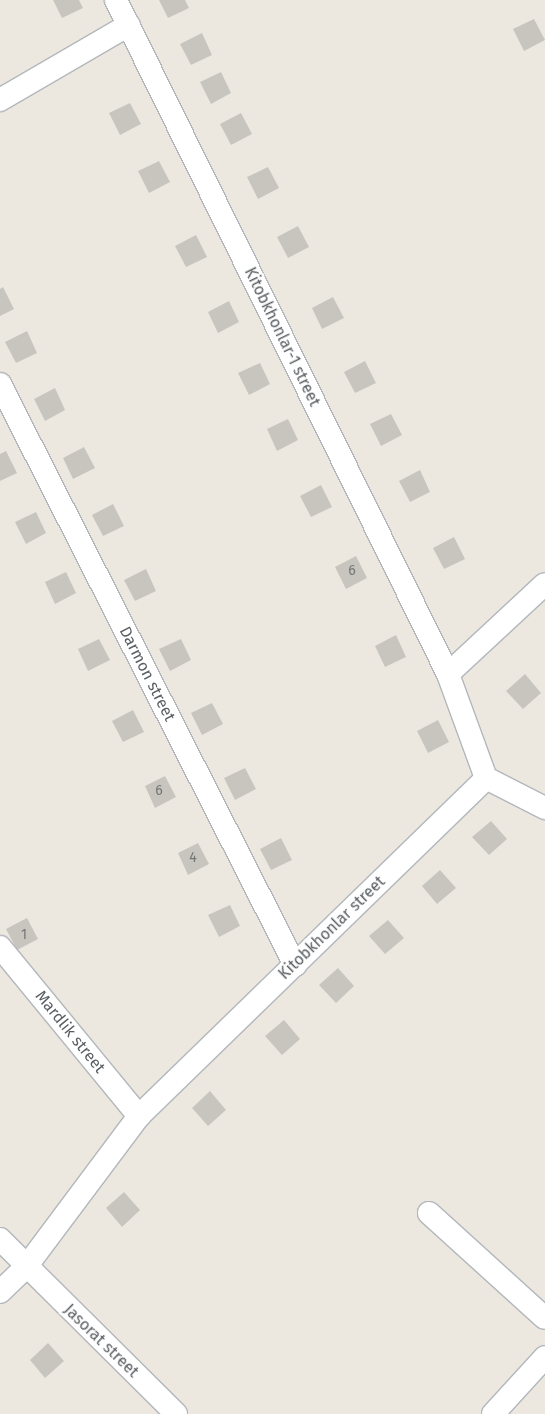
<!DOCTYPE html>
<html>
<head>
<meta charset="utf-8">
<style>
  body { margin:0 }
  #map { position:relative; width:545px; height:1414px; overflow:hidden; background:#ece8e0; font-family:"Fira Sans",sans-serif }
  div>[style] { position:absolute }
  .building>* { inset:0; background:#c8c5bf }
  .roads { filter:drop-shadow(1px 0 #b3b7bb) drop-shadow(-1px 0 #b3b7bb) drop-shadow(0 1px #b3b7bb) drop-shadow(0 -1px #b3b7bb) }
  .minor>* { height:22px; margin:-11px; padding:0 11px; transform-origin:11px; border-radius:11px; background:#fff }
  span { translate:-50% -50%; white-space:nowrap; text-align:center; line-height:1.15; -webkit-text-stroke:5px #fff; paint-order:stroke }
  .number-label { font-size:14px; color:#757778 }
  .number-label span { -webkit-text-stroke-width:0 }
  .street-label { font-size:16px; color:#595d61 }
</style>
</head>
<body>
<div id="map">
  <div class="building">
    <i style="clip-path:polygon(53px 0,79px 0,83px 8px,62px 18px)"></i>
    <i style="clip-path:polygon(159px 0,185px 0,189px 8px,168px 18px)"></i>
    <i style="clip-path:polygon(534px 19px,545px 40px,524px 51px,513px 29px)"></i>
    <i style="clip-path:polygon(202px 33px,212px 55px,191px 65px,180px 44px)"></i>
    <i style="clip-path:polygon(221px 72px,231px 93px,211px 104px,200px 82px)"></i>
    <i style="clip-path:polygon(130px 103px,141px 124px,120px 135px,109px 113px)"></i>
    <i style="clip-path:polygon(241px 113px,252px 134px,231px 145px,220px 124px)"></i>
    <i style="clip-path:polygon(159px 161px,170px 182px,149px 193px,138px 171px)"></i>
    <i style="clip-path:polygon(268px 167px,279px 188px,258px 199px,247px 177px)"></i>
    <i style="clip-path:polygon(298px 226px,309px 247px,288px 258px,277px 237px)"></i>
    <i style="clip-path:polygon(196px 235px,207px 257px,186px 267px,175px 246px)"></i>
    <i style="clip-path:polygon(3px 287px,14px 309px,0 316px,0 289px)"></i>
    <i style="clip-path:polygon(333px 297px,344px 318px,322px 329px,312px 308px)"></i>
    <i style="clip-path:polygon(229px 301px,239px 322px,218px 333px,208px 312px)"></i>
    <i style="clip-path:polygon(27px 331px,37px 353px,16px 363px,5px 342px)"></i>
    <i style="clip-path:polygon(365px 361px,376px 383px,355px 393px,344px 372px)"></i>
    <i style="clip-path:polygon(260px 363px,270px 384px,249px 395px,238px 373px)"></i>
    <i style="clip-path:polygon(55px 388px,65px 410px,45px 421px,34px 399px)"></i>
    <i style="clip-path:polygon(391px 414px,402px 435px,381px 446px,370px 424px)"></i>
    <i style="clip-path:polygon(288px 419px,298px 440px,277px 451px,267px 429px)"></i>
    <i style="clip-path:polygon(84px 447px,95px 468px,73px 479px,63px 458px)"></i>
    <i style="clip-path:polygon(6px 451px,17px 473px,0 481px,0 454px)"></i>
    <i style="clip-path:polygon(420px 470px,430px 492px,410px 502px,399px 481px)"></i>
    <i style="clip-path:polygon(321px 485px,332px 507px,311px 517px,300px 496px)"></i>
    <i style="clip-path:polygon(113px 504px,124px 526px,103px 536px,92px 515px)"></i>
    <i style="clip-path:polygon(36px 512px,46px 533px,26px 544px,15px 522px)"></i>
    <i style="clip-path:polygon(454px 537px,465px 559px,444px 569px,433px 548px)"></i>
    <i style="clip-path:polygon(356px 556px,367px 578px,346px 589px,335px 567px)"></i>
    <i style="clip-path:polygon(146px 569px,156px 591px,135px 601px,124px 580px)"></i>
    <i style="clip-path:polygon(66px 572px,76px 593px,55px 604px,45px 582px)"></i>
    <i style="clip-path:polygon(396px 635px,406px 657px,385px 667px,375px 646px)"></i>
    <i style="clip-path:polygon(99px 639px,110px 660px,88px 671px,78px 649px)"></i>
    <i style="clip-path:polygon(181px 639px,191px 660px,170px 671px,159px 649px)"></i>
    <i style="clip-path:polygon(525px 674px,541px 693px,523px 709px,506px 691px)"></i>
    <i style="clip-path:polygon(212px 703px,223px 724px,202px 735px,191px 713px)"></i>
    <i style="clip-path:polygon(133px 710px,144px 732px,123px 742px,112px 721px)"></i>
    <i style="clip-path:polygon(438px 720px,449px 742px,428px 753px,417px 731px)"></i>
    <i style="clip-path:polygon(245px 768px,256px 789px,235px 800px,224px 778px)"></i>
    <i style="clip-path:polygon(165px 776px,176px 797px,155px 808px,145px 786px)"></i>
    <i style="clip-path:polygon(491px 821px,507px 839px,489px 855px,472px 837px)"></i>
    <i style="clip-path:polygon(281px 838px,292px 860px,271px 870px,260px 849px)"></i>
    <i style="clip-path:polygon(198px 843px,209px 864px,188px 875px,178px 853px)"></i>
    <i style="clip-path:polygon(440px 870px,456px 888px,437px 904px,422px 886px)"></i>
    <i style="clip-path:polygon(230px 905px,240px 926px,219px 937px,208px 915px)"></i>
    <i style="clip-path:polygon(27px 918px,38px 939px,17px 950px,6px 929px)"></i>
    <i style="clip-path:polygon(388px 920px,404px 938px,385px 954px,369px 936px)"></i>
    <i style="clip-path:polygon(338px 968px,354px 986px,336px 1003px,319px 985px)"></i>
    <i style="clip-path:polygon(284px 1020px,300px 1039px,282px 1055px,265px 1036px)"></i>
    <i style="clip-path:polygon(210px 1091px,226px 1110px,208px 1126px,192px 1108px)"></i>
    <i style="clip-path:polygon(124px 1192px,140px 1210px,122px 1227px,106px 1208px)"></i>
    <i style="clip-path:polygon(48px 1343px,64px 1361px,45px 1378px,30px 1360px)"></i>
  </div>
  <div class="roads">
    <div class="minor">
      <i style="left:116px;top:0;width:751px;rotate:63.78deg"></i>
      <i style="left:0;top:100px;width:149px;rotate:-30.2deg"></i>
      <i style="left:0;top:384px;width:652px;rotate:63.08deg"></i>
      <i style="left:486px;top:778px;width:66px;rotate:27deg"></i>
      <i style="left:0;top:947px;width:219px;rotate:50.6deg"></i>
      <i style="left:429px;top:1213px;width:156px;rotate:42.2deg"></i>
      <i style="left:0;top:1239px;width:248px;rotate:44.8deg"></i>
      <i style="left:0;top:1292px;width:36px;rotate:-44deg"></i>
      <i style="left:26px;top:1267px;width:189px;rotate:-53.2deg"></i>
      <i style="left:139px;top:1116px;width:484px;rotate:-44.2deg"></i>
      <i style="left:486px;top:778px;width:111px;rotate:-110.1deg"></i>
      <i style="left:448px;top:674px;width:132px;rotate:-42.9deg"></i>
      <i style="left:493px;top:1414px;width:77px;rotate:-47.6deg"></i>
    </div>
  </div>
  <div class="number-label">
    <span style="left:352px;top:571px">6</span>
    <span style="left:159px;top:791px">6</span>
    <span style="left:193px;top:858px">4</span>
    <span style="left:24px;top:935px">1</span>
  </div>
  <div class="street-label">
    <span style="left:282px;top:337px;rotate:64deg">Kitobkhonlar-1 street</span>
    <span style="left:147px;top:674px;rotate:63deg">Darmon street</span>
    <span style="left:332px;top:928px;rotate:-44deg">Kitobkhonlar street</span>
    <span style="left:70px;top:1032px;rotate:51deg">Mardlik street</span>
    <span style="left:101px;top:1341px;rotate:44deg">Jasorat street</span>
  </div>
</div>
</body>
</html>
